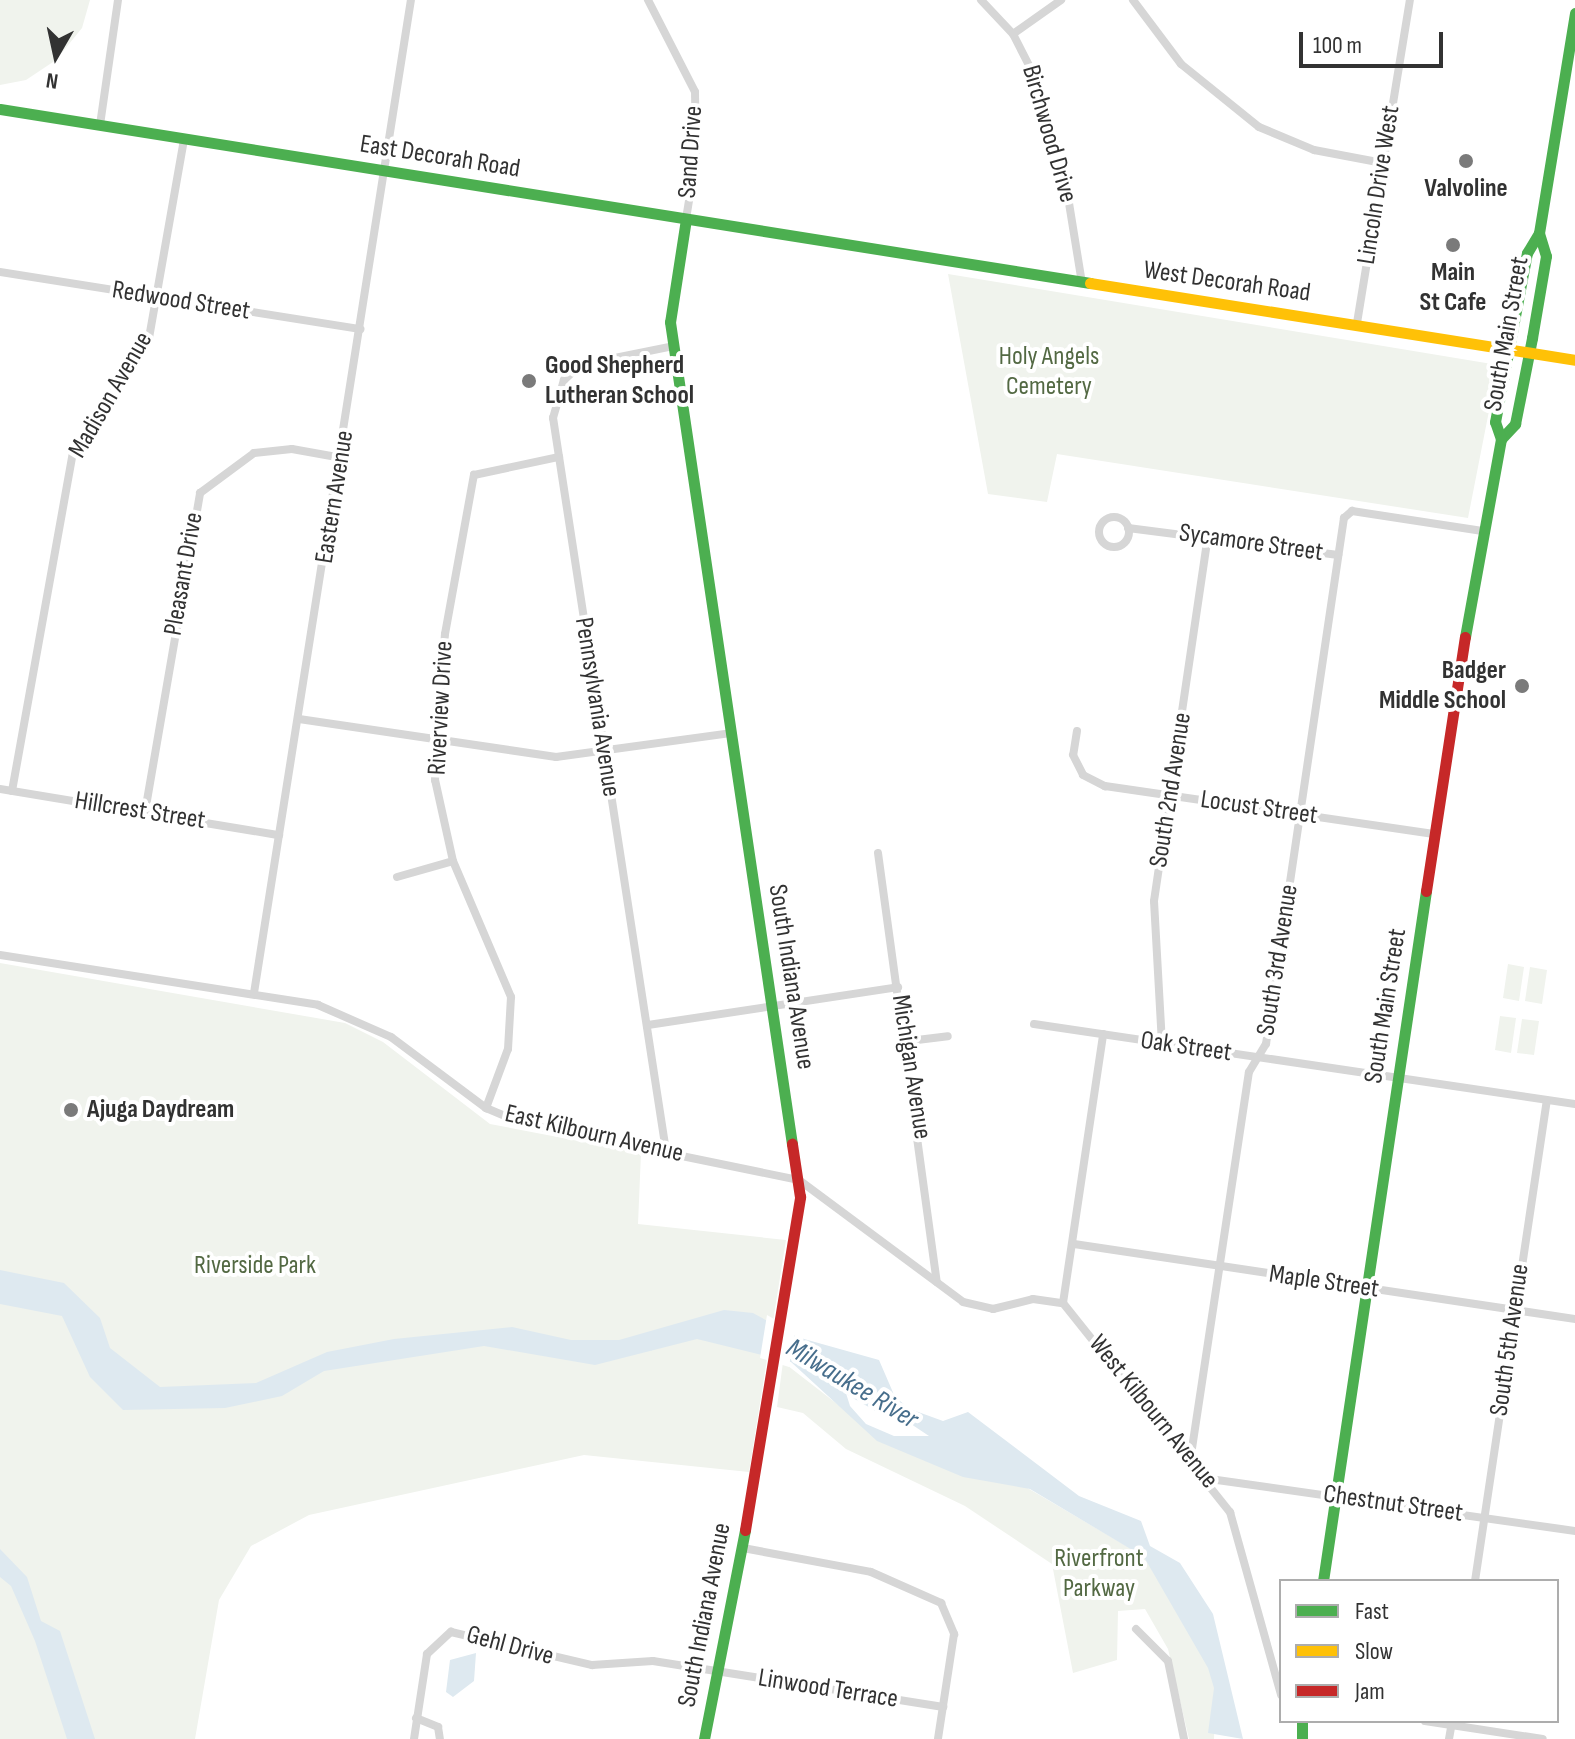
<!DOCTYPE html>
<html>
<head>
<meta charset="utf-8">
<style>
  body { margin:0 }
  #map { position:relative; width:1575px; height:1739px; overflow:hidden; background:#fff; font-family:"Sofia Sans Condensed",sans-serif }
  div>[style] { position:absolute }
  .green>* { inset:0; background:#f0f3ed }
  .water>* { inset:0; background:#dee9f0 }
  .pier>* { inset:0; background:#fff }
  .river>* { height:18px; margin:-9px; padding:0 9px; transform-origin:9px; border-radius:9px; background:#dee9f0 }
  .street>* { height:8px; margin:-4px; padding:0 4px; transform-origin:4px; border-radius:4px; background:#d6d6d6 }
  .street>.ring { margin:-4px; padding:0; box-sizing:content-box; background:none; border:8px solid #d6d6d6; border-radius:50% }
  .fast>* { height:11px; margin:-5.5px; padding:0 5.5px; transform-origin:5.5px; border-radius:5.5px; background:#4caf50 }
  .slow>* { height:11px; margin:-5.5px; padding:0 5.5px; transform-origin:5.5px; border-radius:5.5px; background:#ffc107 }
  .jam>* { height:11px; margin:-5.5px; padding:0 5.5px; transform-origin:5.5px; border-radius:5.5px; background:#c62828 }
  .dots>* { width:22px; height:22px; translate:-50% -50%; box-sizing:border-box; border:4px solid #fff; border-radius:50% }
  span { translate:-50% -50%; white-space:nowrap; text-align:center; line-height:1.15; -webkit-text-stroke:8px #fff; paint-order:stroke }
  .street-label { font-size:26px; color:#323232 }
  .poi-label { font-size:26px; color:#323232; font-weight:700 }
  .left { translate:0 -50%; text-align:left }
  .right { translate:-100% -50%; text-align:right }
  .park-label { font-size:26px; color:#536943 }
  .water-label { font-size:28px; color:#476e8c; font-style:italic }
  .legend { position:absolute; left:1279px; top:1579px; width:280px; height:144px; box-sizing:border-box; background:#fff; border:2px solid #adadad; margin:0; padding:10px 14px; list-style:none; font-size:24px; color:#323232 }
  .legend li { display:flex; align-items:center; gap:16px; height:40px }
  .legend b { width:40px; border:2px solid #adadad }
  .north { position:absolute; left:16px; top:16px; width:80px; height:80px; -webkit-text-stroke:6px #fff; paint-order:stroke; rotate:189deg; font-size:22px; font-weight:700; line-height:32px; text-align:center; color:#323232 }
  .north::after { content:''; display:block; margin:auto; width:28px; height:36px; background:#323232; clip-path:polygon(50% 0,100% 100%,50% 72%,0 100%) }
  .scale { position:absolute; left:1299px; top:32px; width:144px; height:36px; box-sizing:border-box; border:4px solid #323232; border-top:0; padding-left:10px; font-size:24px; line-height:28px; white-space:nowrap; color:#323232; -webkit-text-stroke:6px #fff; paint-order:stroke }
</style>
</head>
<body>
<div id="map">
  <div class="green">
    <i style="clip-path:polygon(0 0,90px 0,82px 28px,56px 60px,26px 80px,0 85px)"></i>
    <i style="clip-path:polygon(948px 274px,1498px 365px,1468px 518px,1057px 454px,1047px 502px,988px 494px)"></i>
    <i style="clip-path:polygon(0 963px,345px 1023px,383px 1042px,490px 1124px,641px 1153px,638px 1224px,786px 1240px,749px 1472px,584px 1455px,309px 1515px,251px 1546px,219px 1600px,195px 1739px,0 1739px)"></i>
    <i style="clip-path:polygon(1508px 964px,1524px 967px,1519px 1001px,1503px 998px)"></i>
    <i style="clip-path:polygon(1530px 967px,1547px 970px,1542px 1004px,1525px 1001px)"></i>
    <i style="clip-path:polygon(1500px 1016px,1516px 1018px,1511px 1053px,1495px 1050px)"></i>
    <i style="clip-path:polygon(1522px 1019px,1539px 1021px,1534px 1055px,1517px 1053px)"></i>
    <i style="clip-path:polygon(783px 1362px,881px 1438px,1024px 1486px,1147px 1558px,1207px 1660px,1216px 1686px,1214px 1739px,1189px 1739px,1168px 1649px,1145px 1609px,1118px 1611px,1117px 1660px,1073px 1673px,1052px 1564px,965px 1506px,846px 1449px,803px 1413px,777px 1407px)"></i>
  </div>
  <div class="water">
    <i style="clip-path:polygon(evenodd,0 1270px,64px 1283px,100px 1318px,110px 1348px,160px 1387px,256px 1383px,327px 1352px,394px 1339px,512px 1327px,571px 1340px,619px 1340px,724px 1310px,753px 1313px,797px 1337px,879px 1360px,895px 1397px,910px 1409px,943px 1421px,968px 1412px,1079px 1496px,1141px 1521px,1150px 1546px,1180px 1563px,1213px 1614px,1243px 1739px,1208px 1733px,1214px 1688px,1208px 1668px,1144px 1557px,1030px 1489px,963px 1477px,877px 1441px,791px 1362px,697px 1339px,595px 1365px,484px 1346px,324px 1371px,282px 1396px,225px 1408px,123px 1410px,90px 1377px,62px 1316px,0 1304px,0 1270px,840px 1374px,878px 1412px,896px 1414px,929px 1436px,894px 1436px,866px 1424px,850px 1406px,840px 1374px)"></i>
    <i style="clip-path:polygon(0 1549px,27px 1577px,41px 1621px,60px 1631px,95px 1739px,67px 1739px,35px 1641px,11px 1586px,0 1577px)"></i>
    <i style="clip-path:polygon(476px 1653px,474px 1681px,453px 1697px,446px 1692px,450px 1660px)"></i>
  </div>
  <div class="pier">
    <i style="clip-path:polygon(767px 1315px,795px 1331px,789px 1367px,760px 1358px)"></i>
  </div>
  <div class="river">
    <i style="left:822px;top:1370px;width:70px;rotate:29.8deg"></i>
  </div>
  <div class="street">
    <i style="left:648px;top:0;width:103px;rotate:62.9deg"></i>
    <i style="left:695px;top:92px;width:66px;rotate:89.1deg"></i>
    <i style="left:696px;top:158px;width:62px;rotate:99.3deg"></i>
    <i style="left:981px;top:0;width:47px;rotate:46.7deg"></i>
    <i style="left:1013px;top:34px;width:48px;rotate:62.9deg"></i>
    <i style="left:1035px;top:77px;width:93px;rotate:72.5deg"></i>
    <i style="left:1063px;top:166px;width:119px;rotate:80.8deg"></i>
    <i style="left:1133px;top:0;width:80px;rotate:53.1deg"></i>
    <i style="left:1181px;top:64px;width:100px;rotate:38.9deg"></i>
    <i style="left:1259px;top:127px;width:60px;rotate:22.7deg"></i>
    <i style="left:1314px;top:150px;width:70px;rotate:10.7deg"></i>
    <i style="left:1013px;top:34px;width:59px;rotate:-35.3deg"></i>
    <i style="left:100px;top:125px;width:126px;rotate:-81.8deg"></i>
    <i style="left:0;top:272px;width:365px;rotate:9deg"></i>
    <i style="left:1357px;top:323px;width:327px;rotate:-80.7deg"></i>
    <i class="ring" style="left:1099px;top:517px;width:22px;height:22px"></i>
    <i style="left:1128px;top:528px;width:212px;rotate:7.3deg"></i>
    <i style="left:299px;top:719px;width:260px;rotate:8.4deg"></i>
    <i style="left:556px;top:757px;width:178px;rotate:-7.8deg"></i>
    <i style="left:1077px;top:731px;width:24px;rotate:99deg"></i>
    <i style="left:1073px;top:755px;width:22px;rotate:63deg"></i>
    <i style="left:1083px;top:775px;width:25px;rotate:27deg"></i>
    <i style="left:1105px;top:786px;width:334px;rotate:8.3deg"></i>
    <i style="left:0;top:789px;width:283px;rotate:9.4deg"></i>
    <i style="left:12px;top:791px;width:344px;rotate:-79.8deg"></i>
    <i style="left:73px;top:452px;width:137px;rotate:-56.3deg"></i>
    <i style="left:149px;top:338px;width:201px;rotate:-80deg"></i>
    <i style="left:145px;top:812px;width:324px;rotate:-80.2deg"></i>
    <i style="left:200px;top:493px;width:67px;rotate:-36.5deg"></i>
    <i style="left:254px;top:453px;width:38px;rotate:-6deg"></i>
    <i style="left:292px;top:449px;width:51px;rotate:10.2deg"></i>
    <i style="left:878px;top:853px;width:433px;rotate:82.2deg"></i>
    <i style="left:397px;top:877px;width:58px;rotate:-15.9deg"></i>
    <i style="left:0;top:955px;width:322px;rotate:8.9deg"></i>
    <i style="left:318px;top:1005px;width:80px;rotate:23.7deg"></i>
    <i style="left:391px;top:1037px;width:119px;rotate:36.8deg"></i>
    <i style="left:486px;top:1108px;width:38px;rotate:23deg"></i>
    <i style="left:521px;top:1123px;width:284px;rotate:11.6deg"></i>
    <i style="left:799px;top:1180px;width:204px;rotate:36.6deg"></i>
    <i style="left:963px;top:1302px;width:31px;rotate:13deg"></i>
    <i style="left:993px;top:1309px;width:41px;rotate:-14deg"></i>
    <i style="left:1033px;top:1299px;width:30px;rotate:8deg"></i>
    <i style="left:1063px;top:1303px;width:268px;rotate:51.4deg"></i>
    <i style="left:1230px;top:1512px;width:190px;rotate:74.4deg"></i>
    <i style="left:254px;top:993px;width:1005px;rotate:-81.02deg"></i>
    <i style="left:1034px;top:1024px;width:547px;rotate:8.41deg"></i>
    <i style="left:648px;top:1025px;width:253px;rotate:-8.6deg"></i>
    <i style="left:909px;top:1041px;width:39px;rotate:-7deg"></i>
    <i style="left:1162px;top:1044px;width:143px;rotate:-93.2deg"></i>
    <i style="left:1154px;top:901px;width:368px;rotate:-81.6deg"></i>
    <i style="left:486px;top:1108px;width:63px;rotate:-69.6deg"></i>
    <i style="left:508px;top:1049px;width:52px;rotate:-86.7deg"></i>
    <i style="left:511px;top:997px;width:148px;rotate:-113.1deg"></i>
    <i style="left:453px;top:861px;width:83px;rotate:-102.5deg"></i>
    <i style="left:435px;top:780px;width:146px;rotate:-86.1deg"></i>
    <i style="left:445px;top:634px;width:162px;rotate:-79.7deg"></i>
    <i style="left:474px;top:475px;width:87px;rotate:-12deg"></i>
    <i style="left:666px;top:1151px;width:742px;rotate:-98.76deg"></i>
    <i style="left:553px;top:418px;width:40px;rotate:-74deg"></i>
    <i style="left:564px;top:380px;width:22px;rotate:-43deg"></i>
    <i style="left:580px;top:365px;width:95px;rotate:-11.5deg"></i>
    <i style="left:1074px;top:1244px;width:507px;rotate:8.51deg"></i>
    <i style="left:1063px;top:1303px;width:272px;rotate:-81.5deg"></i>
    <i style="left:1191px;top:1455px;width:387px;rotate:-81.4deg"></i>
    <i style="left:1249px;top:1072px;width:33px;rotate:-59deg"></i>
    <i style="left:1266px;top:1044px;width:532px;rotate:-81.57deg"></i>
    <i style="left:1344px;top:518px;width:11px;rotate:-41deg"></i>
    <i style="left:1352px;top:511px;width:132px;rotate:8.7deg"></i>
    <i style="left:1210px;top:1479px;width:369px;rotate:8.1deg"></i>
    <i style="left:743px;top:1548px;width:130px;rotate:10.6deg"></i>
    <i style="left:871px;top:1572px;width:77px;rotate:23.9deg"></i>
    <i style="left:941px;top:1603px;width:34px;rotate:67deg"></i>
    <i style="left:954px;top:1634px;width:106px;rotate:98.7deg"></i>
    <i style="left:1475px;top:1581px;width:486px;rotate:-81.5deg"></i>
    <i style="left:1136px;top:1629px;width:45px;rotate:45deg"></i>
    <i style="left:1168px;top:1661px;width:80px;rotate:78.4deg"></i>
    <i style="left:416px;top:1718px;width:24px;rotate:22deg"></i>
    <i style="left:438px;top:1727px;width:12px;rotate:81deg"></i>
    <i style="left:1425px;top:1721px;width:119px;rotate:8.7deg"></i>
    <i style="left:414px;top:1739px;width:86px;rotate:-81.3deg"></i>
    <i style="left:427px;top:1654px;width:33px;rotate:-43deg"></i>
    <i style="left:451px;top:1632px;width:145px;rotate:13.2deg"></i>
    <i style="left:592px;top:1665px;width:61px;rotate:-3.8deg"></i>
    <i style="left:653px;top:1661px;width:294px;rotate:9deg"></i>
    <i style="left:1449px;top:1739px;width:17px;rotate:-80deg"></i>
  </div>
  <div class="fast">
    <i style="left:0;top:109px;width:1104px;rotate:9.07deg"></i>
    <i style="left:686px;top:219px;width:104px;rotate:98.8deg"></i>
    <i style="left:670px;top:322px;width:831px;rotate:81.56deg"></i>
    <i style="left:1501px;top:439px;width:21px;rotate:-47deg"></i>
    <i style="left:1515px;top:424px;width:88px;rotate:-78.8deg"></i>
    <i style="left:1532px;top:338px;width:83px;rotate:-80.3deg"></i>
    <i style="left:1546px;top:256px;width:24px;rotate:-107deg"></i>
    <i style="left:1465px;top:637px;width:201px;rotate:-79.7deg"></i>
    <i style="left:1501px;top:439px;width:18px;rotate:-109deg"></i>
    <i style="left:1495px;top:422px;width:172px;rotate:-79.3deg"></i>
    <i style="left:1527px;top:253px;width:23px;rotate:-59deg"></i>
    <i style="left:1539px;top:233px;width:223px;rotate:-80.7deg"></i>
    <i style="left:1323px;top:1581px;width:698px;rotate:-81.51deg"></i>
    <i style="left:1302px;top:1721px;width:18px;rotate:90deg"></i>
    <i style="left:704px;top:1739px;width:213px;rotate:-78.9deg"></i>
  </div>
  <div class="slow">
    <i style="left:1090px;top:283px;width:491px;rotate:9deg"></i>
  </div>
  <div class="jam">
    <i style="left:1426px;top:891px;width:257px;rotate:-81.3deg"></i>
    <i style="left:745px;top:1530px;width:338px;rotate:-80.6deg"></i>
    <i style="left:800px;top:1197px;width:54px;rotate:-98.6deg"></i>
  </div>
  <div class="dots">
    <i style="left:1466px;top:161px;background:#7a7a7a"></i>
    <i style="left:1453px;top:245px;background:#7a7a7a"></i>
    <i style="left:529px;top:381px;background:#7a7a7a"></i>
    <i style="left:1522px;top:686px;background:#7a7a7a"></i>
    <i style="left:71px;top:1110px;background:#7a7a7a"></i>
  </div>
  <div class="street-label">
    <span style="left:1049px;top:134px;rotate:74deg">Birchwood Drive</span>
    <span style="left:691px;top:152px;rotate:-86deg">Sand Drive</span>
    <span style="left:440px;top:157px;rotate:9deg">East Decorah Road</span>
    <span style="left:1379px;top:185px;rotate:-81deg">Lincoln Drive West</span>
    <span style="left:1227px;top:282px;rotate:8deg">West Decorah Road</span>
    <span style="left:181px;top:301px;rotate:9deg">Redwood Street</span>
    <span style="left:1507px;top:334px;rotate:-80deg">South Main Street</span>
    <span style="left:111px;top:395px;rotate:-60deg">Madison Avenue</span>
    <span style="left:335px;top:497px;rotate:-81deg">Eastern Avenue</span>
    <span style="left:1251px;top:543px;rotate:8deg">Sycamore Street</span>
    <span style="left:184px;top:574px;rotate:-80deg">Pleasant Drive</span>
    <span style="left:597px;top:707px;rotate:81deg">Pennsylvania Avenue</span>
    <span style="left:441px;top:708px;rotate:-87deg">Riverview Drive</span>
    <span style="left:1171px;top:790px;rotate:-81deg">South 2nd Avenue</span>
    <span style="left:1259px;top:808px;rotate:8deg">Locust Street</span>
    <span style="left:140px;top:811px;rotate:9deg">Hillcrest Street</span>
    <span style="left:1278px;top:960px;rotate:-81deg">South 3rd Avenue</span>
    <span style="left:791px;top:977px;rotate:81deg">South Indiana Avenue</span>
    <span style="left:1386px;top:1006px;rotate:-81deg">South Main Street</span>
    <span style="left:1186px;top:1047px;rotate:8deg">Oak Street</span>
    <span style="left:911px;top:1067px;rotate:81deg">Michigan Avenue</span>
    <span style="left:594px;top:1134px;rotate:13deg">East Kilbourn Avenue</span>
    <span style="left:1324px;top:1282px;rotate:8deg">Maple Street</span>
    <span style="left:1510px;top:1340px;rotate:-82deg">South 5th Avenue</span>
    <span style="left:1153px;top:1412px;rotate:51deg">West Kilbourn Avenue</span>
    <span style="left:1393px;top:1504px;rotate:8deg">Chestnut Street</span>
    <span style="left:705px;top:1615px;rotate:-79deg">South Indiana Avenue</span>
    <span style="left:510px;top:1646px;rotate:15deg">Gehl Drive</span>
    <span style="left:828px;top:1689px;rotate:9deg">Linwood Terrace</span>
  </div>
  <div class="poi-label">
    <span style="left:1466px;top:189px">Valvoline</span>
    <span style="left:1453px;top:288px">Main<br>St Cafe</span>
    <span class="left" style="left:545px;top:381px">Good Shepherd<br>Lutheran School</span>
    <span class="right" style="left:1506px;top:686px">Badger<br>Middle School</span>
    <span class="left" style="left:87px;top:1110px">Ajuga Daydream</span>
  </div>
  <div class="park-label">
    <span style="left:1049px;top:372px">Holy Angels<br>Cemetery</span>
    <span style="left:255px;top:1266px">Riverside Park</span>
    <span style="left:1099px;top:1574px">Riverfront<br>Parkway</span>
  </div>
  <div class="water-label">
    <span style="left:852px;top:1384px;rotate:31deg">Milwaukee River</span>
  </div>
  <ul class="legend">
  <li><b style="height:10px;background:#4caf50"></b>Fast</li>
  <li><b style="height:10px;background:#ffc107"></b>Slow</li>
  <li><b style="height:10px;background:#c62828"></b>Jam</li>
  </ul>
  <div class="north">N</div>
  <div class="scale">100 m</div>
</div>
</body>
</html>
